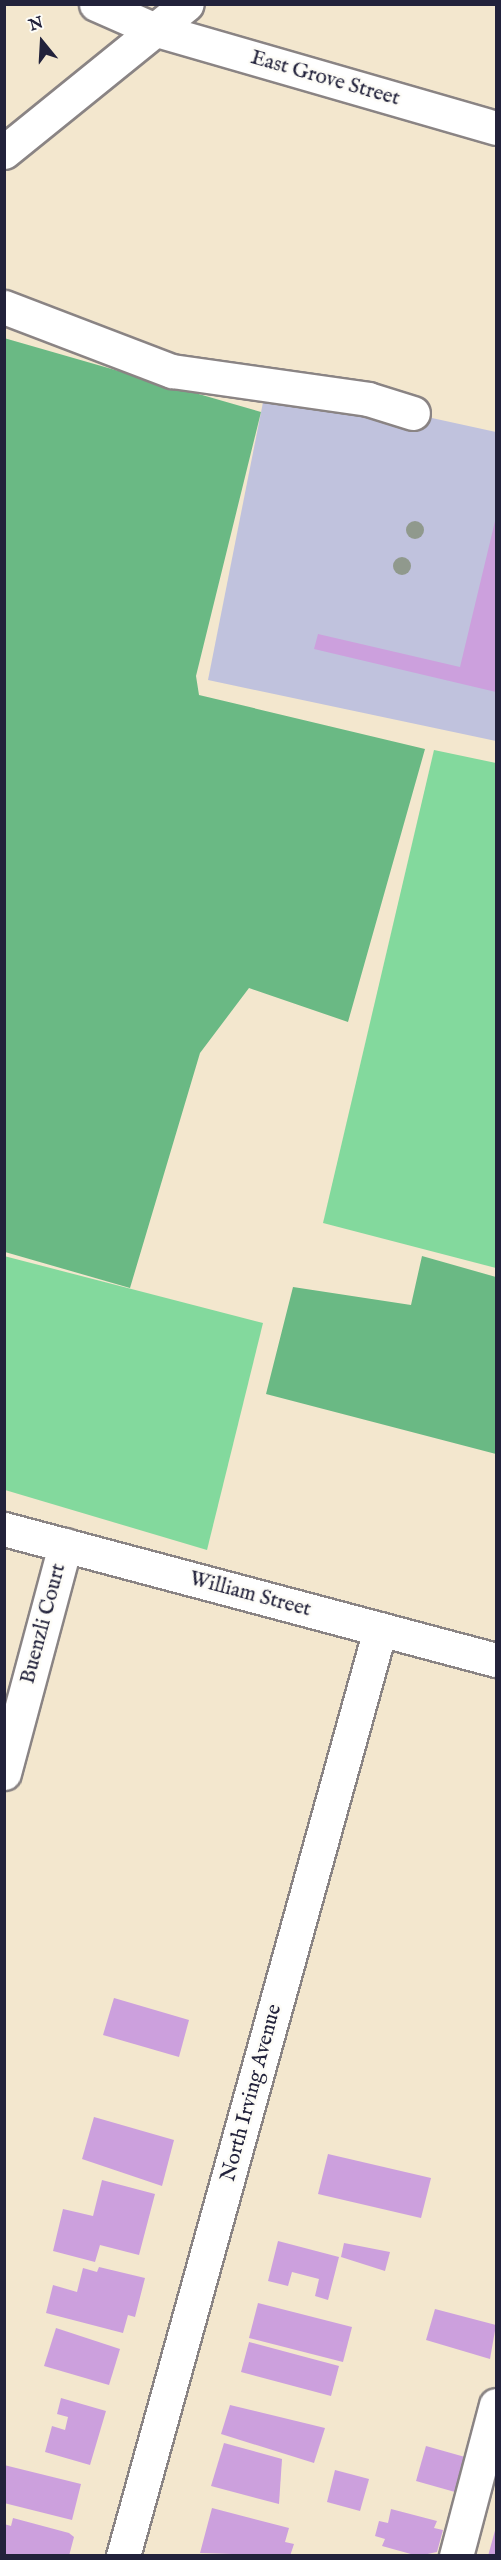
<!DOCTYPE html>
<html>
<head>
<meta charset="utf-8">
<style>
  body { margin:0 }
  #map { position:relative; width:501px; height:2560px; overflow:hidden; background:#f3e7ce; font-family:"IM FELL English",serif }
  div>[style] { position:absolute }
  .industrial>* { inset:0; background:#c0c2dd }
  .green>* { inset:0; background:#83d99d }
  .forest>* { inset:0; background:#6ab984 }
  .building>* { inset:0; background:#cca0dd }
  .roads { filter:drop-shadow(2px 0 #8a8484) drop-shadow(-2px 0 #8a8484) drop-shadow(0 2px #8a8484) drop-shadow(0 -2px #8a8484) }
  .minor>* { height:33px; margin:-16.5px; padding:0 16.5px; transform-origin:16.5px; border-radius:16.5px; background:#fff }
  .major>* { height:33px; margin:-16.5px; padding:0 16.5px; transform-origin:16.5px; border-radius:16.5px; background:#fff }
  .trees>* { width:18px; height:18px; margin:-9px; border-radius:50%; background:#90998d }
  span { translate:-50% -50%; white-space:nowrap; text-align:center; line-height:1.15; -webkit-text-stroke:5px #fdfcf7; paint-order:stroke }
  .street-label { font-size:21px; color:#22223b }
  .frame { position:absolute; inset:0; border:6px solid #22223b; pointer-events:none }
  .north { position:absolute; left:12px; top:12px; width:60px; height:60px; -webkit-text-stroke:4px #fdfcf7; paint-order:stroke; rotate:342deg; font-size:16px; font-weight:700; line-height:24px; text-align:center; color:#22223b }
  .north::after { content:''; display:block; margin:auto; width:21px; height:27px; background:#22223b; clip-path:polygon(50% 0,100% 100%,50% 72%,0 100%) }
</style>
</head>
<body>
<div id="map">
  <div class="industrial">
    <i style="clip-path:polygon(267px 382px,496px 432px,496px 741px,208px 680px)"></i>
  </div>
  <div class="green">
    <i style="clip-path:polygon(434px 750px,496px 763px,496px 1268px,323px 1223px)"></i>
    <i style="clip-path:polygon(4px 1256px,263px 1323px,207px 1550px,5px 1490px)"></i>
  </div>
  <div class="forest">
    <i style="clip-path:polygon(4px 338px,261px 412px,196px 676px,199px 695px,425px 749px,348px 1022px,249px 988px,200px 1053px,130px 1288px,5px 1252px)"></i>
    <i style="clip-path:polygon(422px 1256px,496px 1277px,496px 1454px,266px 1394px,293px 1287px,411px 1305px)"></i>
  </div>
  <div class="building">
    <i style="clip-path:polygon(496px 517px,496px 692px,314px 649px,318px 634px,460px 667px)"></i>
    <i style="clip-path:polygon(114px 1998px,189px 2020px,179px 2057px,103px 2035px)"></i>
    <i style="clip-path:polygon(94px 2117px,174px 2140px,162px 2186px,82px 2159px)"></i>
    <i style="clip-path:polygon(328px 2154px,431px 2178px,421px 2218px,318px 2194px)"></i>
    <i style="clip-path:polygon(102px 2180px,155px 2194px,139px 2255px,100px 2245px,95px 2262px,53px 2251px,63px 2209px,93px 2216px)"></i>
    <i style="clip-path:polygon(278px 2241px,339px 2257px,328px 2300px,315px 2296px,319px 2279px,292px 2272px,288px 2286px,268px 2281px)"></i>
    <i style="clip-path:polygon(344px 2243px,390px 2252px,385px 2271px,341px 2257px)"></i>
    <i style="clip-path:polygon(99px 2267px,145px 2278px,135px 2317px,128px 2315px,123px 2333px,46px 2313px,53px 2285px,77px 2292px,83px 2268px,97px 2272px)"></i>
    <i style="clip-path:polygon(258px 2303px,352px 2327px,343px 2362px,249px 2338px)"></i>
    <i style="clip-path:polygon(435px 2309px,496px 2325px,490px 2359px,426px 2340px)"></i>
    <i style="clip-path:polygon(56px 2328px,120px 2349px,109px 2385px,44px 2366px)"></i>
    <i style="clip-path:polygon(249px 2342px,339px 2366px,331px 2396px,241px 2372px)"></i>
    <i style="clip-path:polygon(61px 2398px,106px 2411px,90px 2465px,45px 2452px,52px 2426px,65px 2430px,68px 2417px,57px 2414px)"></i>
    <i style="clip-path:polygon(230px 2405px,325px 2428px,314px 2463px,221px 2434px)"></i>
    <i style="clip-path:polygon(224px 2443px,282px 2459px,279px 2504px,211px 2486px)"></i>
    <i style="clip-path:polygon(426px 2446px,465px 2457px,455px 2492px,416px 2481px)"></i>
    <i style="clip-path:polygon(4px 2465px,81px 2484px,72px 2520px,4px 2503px)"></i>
    <i style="clip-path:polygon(335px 2470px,369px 2479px,360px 2511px,327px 2502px)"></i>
    <i style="clip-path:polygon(212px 2508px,289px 2528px,285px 2542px,294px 2544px,290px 2556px,200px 2553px)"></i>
    <i style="clip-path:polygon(391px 2509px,437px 2521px,434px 2528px,443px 2530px,437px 2552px,418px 2556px,382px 2546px,385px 2539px,375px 2536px,379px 2521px,388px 2523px)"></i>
    <i style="clip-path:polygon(13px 2518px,69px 2533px,74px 2537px,69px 2556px,4px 2556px,4px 2524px,11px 2526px)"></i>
    <i style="clip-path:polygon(496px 2527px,496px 2556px,488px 2556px)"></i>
  </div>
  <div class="roads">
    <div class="minor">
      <i style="left:96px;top:4px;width:62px;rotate:23.7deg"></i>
      <i style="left:153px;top:29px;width:357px;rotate:16.1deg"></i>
      <i style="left:4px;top:307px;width:180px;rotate:20.9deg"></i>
      <i style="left:172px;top:371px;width:198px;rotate:8.1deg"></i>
      <i style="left:368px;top:399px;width:47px;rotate:17.3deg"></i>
      <i style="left:4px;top:1529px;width:509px;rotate:14.91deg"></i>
      <i style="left:4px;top:1773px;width:236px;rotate:-75deg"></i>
      <i style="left:123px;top:2556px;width:962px;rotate:-74.5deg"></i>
      <i style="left:456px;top:2556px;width:156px;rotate:-75.2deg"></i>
    </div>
    <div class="major">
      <i style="left:4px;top:152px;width:235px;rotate:-39deg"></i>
    </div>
  </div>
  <div class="trees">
    <i style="left:415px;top:530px"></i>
    <i style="left:402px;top:566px"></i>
  </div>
  <div class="street-label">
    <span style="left:325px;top:79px;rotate:16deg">East Grove Street</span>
    <span style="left:250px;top:1595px;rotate:15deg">William Street</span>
    <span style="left:44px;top:1624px;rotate:-75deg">Buenzli Court</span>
    <span style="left:252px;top:2093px;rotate:-75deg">North Irving Avenue</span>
  </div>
  <div class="frame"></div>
  <div class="north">N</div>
</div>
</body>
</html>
